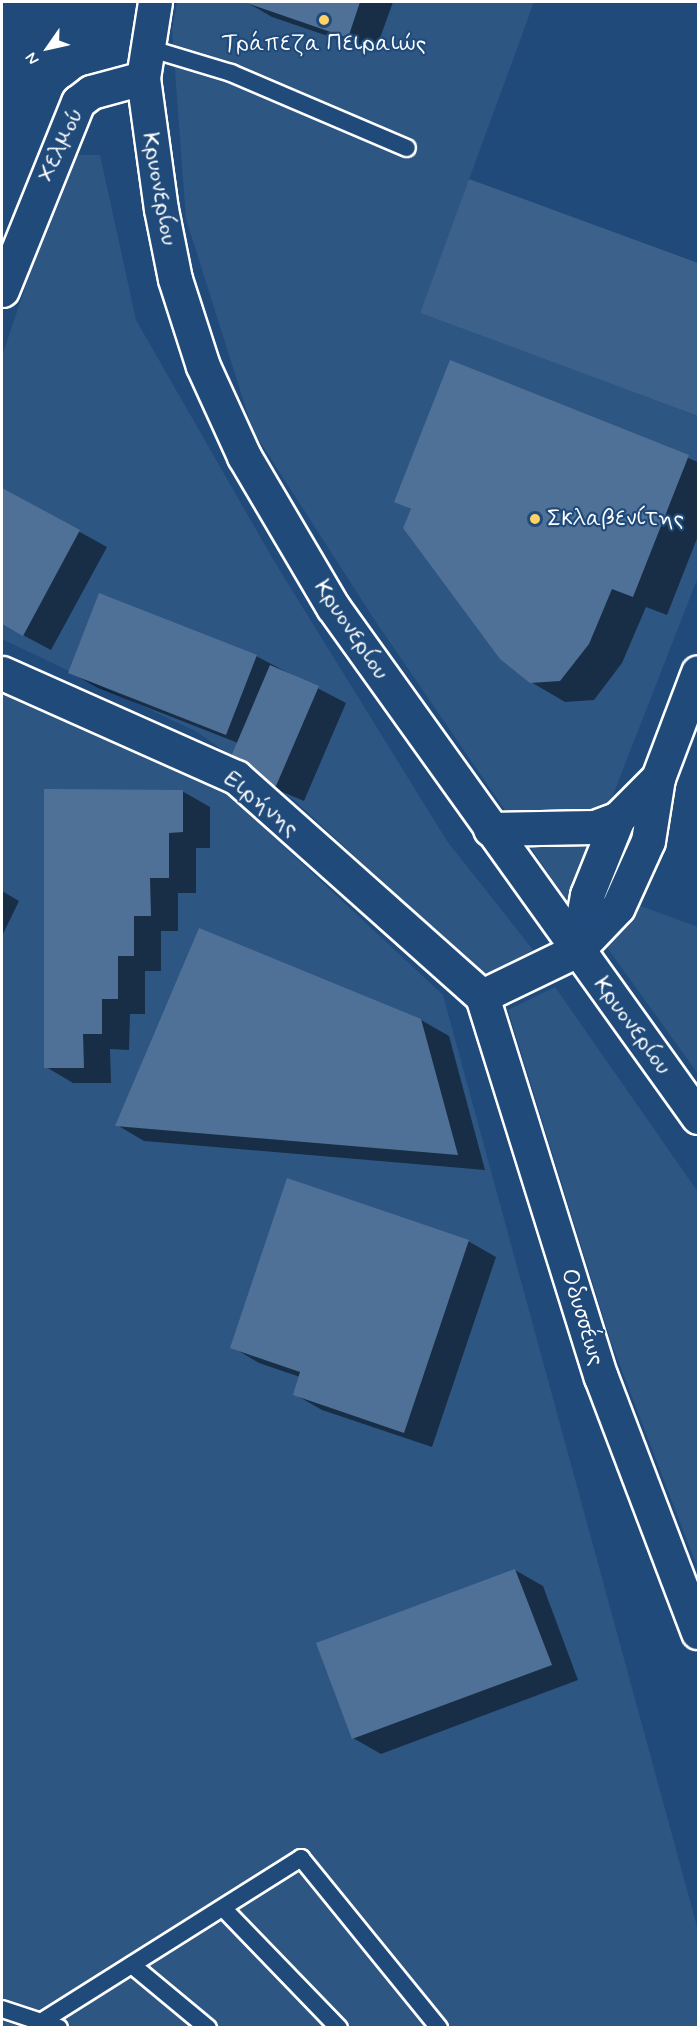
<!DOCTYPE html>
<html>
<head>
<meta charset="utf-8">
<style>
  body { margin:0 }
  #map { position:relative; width:700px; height:2029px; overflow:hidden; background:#1f4a7a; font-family:Mynerve,sans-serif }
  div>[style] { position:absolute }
  .built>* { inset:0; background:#2e5683 }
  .green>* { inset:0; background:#3c618b }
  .shadow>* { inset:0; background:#0007 }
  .building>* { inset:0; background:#507197 }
  .roads { filter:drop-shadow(2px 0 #fff) drop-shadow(-2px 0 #fff) drop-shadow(0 2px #fff) drop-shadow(0 -2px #fff) }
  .service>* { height:16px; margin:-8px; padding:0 8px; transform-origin:8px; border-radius:8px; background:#1f4a7a }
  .minor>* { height:33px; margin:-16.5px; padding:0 16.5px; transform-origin:16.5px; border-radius:16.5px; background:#1f4a7a }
  .tertiary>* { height:33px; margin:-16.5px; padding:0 16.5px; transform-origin:16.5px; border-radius:16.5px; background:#1f4a7a }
  .primary>* { height:33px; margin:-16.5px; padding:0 16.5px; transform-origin:16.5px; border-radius:16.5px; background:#1f4a7a }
  .dots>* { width:16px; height:16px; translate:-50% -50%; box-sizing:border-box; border:3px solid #1f4a7a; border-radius:50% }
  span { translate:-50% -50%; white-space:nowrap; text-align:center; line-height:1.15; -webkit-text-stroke:4.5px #1f4a7a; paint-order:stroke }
  .poi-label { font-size:24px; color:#fff }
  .left { translate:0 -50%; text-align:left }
  .street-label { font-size:24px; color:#fff }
  .frame { position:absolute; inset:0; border:3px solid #fff; pointer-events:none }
  .north { position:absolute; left:18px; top:18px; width:60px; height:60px; -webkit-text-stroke:4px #1f4a7a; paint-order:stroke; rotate:236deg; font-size:16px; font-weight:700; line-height:24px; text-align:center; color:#fff }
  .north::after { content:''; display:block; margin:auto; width:21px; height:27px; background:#fff; clip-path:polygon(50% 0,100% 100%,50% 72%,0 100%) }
</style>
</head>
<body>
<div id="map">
  <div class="built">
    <i style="clip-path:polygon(177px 2px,534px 2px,420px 313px,698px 416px,698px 577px,570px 905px,374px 619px,253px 431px,186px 219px,172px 30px)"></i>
    <i style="clip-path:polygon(70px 155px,100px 155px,136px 320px,274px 561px,447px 841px,533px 950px,486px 977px,294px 800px,197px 732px,2px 639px,2px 356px)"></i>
    <i style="clip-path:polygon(2px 689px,219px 786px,443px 995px,698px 1930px,698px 2027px,2px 2028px)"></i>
    <i style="clip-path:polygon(627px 901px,698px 927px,698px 1074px,606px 946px)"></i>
    <i style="clip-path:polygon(555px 987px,698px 1192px,698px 1569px,611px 1342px,508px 1010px)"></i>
  </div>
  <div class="green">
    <i style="clip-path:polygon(469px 179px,698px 263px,698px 416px,420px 313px)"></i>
  </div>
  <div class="shadow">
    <i style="clip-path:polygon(246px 2px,393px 2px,375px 52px,272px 17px)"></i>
    <i style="clip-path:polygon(451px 362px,698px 462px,698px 536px,667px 615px,646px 607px,622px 663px,594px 700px,565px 702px,531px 682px,412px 510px,396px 501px)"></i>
    <i style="clip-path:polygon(2px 489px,107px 547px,51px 650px,2px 624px)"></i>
    <i style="clip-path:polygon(256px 656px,346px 703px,304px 801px,256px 781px,238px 743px,98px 688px,70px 672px)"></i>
    <i style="clip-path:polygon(182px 791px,210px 807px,210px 848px,196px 848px,196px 893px,178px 893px,178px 931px,161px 931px,161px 971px,145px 971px,145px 1014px,130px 1014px,129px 1050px,110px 1049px,111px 1083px,73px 1083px,46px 1067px)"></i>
    <i style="clip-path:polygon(2px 891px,19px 901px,2px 936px)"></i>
    <i style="clip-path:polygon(421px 1020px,449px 1036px,485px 1170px,144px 1141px,117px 1125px)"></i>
    <i style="clip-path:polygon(468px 1241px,496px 1257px,432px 1447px,322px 1410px,294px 1394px,300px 1377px,259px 1363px,232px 1347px)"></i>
    <i style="clip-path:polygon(515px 1570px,543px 1586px,578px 1680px,381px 1754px,353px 1738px)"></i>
  </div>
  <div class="building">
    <i style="clip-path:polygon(244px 2px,360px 2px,348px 38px)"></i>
    <i style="clip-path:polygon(450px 360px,689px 455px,633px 597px,612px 589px,589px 644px,560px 681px,530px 683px,500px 659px,403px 528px,411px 509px,394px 502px)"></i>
    <i style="clip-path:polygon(2px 488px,80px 530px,23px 636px,2px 624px)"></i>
    <i style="clip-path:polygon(99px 593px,257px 655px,226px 735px,68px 673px)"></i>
    <i style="clip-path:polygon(270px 665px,319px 686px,276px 786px,227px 766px)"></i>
    <i style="clip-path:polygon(44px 789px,183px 790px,183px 832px,169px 833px,169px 878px,150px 878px,151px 916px,134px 916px,134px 956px,118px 956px,118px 999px,102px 999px,102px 1034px,83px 1034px,84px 1068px,44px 1068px)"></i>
    <i style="clip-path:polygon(199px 928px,421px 1019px,458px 1155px,115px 1126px)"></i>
    <i style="clip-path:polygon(287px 1178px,469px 1240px,404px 1433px,293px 1395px,300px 1372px,230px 1348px)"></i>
    <i style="clip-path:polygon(515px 1569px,552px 1665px,352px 1739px,316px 1643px)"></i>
  </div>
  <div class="roads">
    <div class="service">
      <i style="left:148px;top:48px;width:87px;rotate:16.8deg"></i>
      <i style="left:231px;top:73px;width:191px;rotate:23.1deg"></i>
      <i style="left:223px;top:1908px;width:167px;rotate:46deg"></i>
      <i style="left:132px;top:1965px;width:99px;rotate:39.7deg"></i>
      <i style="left:2px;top:2009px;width:60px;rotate:18.4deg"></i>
      <i style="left:44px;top:2020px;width:304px;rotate:-32.2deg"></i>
      <i style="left:301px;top:1858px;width:219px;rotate:50.9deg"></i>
    </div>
    <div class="minor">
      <i style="left:2px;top:673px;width:256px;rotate:24deg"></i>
      <i style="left:236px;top:777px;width:329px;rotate:41.7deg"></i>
      <i style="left:658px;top:778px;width:113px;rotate:-69.3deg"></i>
      <i style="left:482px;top:996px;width:399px;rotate:72.7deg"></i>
      <i style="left:601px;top:1377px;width:273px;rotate:69.2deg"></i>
      <i style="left:482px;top:996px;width:106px;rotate:-25.8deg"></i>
      <i style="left:577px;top:950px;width:59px;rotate:-46.4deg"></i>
      <i style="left:618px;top:907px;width:72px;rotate:-65.6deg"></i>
      <i style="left:648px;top:841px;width:64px;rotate:-81deg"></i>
      <i style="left:658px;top:778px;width:57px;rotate:135deg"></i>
      <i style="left:618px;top:818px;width:83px;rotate:111.9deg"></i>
      <i style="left:587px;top:895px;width:56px;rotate:100.3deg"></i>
    </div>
    <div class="tertiary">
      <i style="left:2px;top:290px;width:203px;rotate:-68deg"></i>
      <i style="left:78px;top:102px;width:16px;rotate:-38deg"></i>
      <i style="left:91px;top:92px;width:54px;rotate:-15.1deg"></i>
    </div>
    <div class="primary">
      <i style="left:155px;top:2px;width:77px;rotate:99deg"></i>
      <i style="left:143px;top:78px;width:132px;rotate:82.2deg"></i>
      <i style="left:161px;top:209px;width:71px;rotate:78.7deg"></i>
      <i style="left:175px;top:279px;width:91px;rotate:72.2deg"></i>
      <i style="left:203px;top:366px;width:99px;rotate:65.5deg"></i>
      <i style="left:244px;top:456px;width:175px;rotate:59.5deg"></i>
      <i style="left:333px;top:607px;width:627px;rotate:54.41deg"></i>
      <i style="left:490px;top:829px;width:105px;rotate:-1.1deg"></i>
      <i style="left:595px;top:827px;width:25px;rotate:-21deg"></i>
    </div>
  </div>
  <div class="dots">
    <i style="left:324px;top:20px;background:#ffd166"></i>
    <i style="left:535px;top:519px;background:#ffd166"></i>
  </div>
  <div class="poi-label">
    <span style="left:324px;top:44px">Τράπεζα Πειραιώς</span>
    <span class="left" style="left:547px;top:519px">Σκλαβενίτης</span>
  </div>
  <div class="street-label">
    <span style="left:61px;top:145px;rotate:-65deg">Χελμού</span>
    <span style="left:159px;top:189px;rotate:80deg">Κρυονερίου</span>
    <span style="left:351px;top:630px;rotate:56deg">Κρυονερίου</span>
    <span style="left:261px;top:804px;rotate:39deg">Ειρήνης</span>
    <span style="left:632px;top:1026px;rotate:54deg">Κρυονερίου</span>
    <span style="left:582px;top:1317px;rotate:73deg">Οδυσσέως</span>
  </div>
  <div class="frame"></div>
  <div class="north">N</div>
</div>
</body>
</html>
